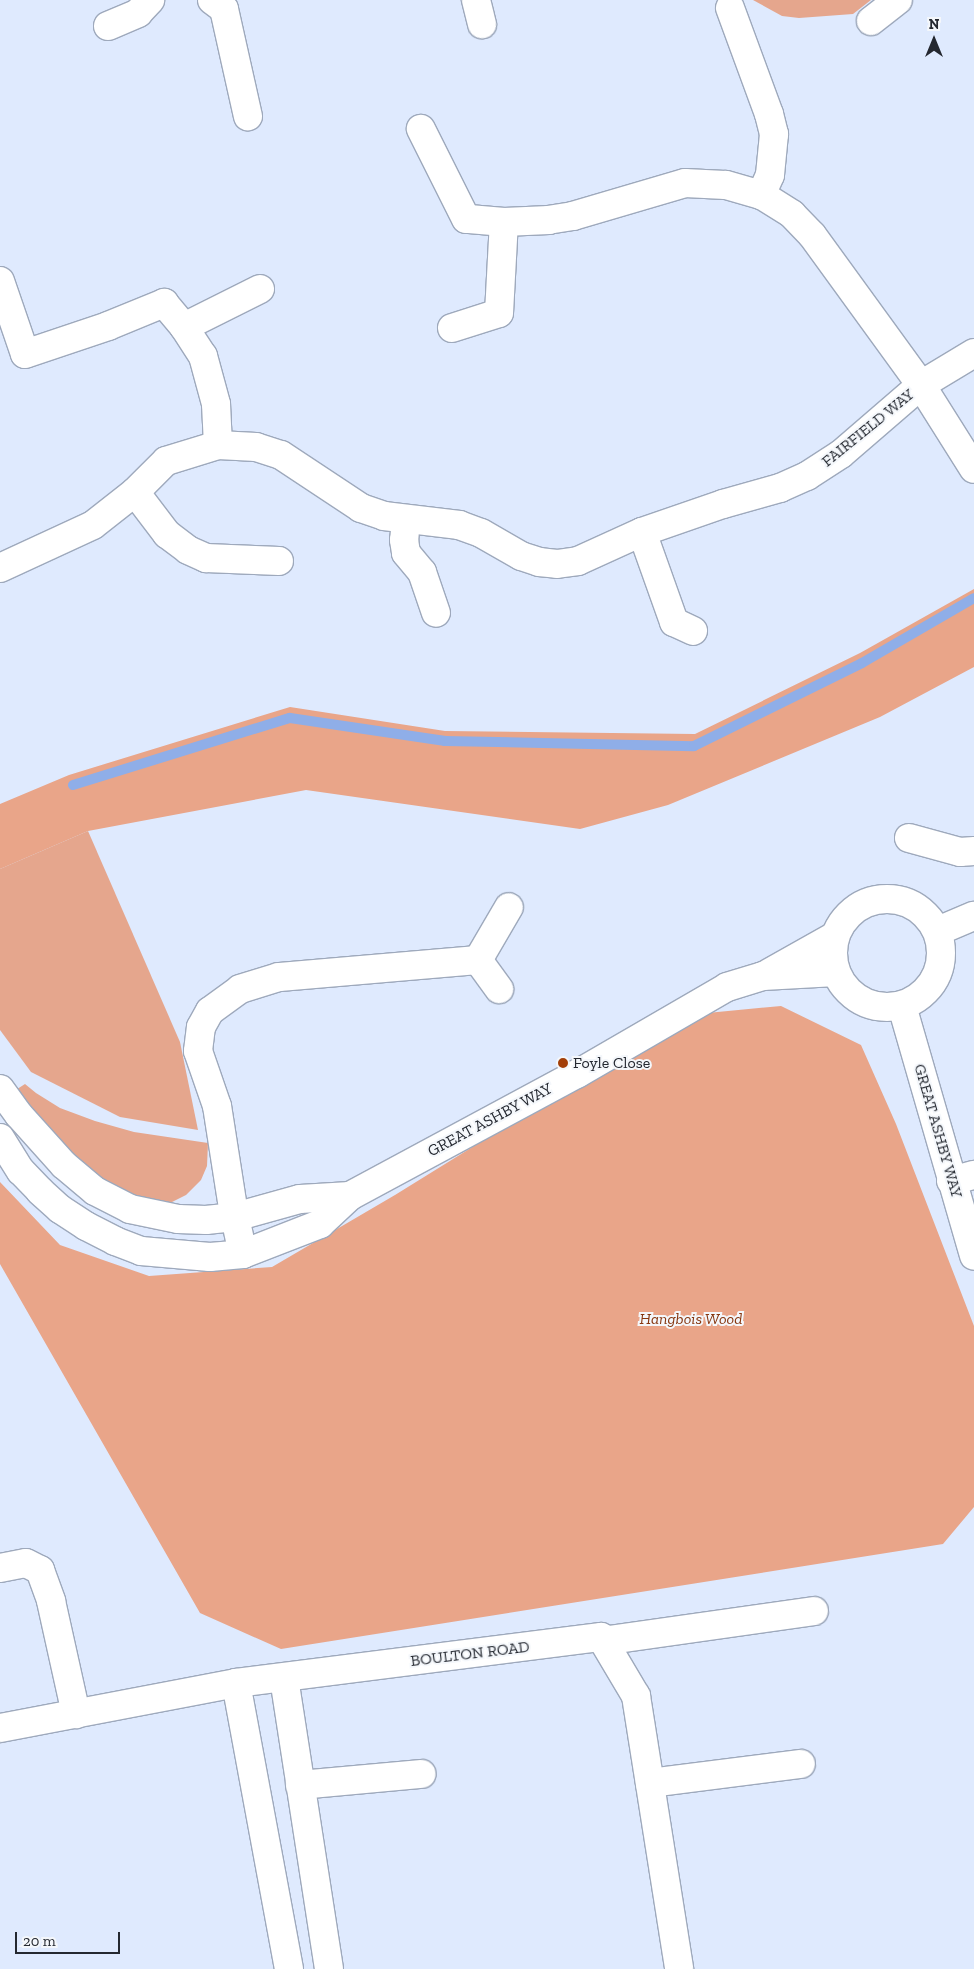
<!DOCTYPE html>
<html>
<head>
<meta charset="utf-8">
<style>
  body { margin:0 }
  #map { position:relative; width:974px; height:1969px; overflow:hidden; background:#dfeafe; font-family:"Zilla Slab",serif }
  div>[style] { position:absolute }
  .green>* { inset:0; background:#e5a68d }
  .forest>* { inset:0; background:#e9a589 }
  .stream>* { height:10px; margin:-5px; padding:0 5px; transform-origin:5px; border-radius:5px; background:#8faee8 }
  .roads { filter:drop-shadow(1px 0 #9ea9bc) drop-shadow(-1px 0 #9ea9bc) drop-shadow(0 1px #9ea9bc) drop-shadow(0 -1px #9ea9bc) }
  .minor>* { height:28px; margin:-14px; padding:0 14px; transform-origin:14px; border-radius:14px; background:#fff }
  .minor>.ring { margin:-14px; padding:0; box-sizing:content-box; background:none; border:28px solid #fff; border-radius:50% }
  .dots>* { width:14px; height:14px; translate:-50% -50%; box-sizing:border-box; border:2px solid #f4f7fb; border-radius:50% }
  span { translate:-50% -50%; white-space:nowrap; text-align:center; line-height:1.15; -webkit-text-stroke:4px #f4f7fb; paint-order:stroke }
  .street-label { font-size:16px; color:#242830 }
  .poi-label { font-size:16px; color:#242830 }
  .left { translate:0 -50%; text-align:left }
  .park-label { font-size:16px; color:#86360f; font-style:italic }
  .north { position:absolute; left:909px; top:15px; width:50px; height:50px; -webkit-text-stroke:4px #f4f7fb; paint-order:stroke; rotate:0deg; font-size:14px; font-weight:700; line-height:20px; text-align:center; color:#242830 }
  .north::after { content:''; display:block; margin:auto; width:18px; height:22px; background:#242830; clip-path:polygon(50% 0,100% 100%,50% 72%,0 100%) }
  .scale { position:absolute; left:15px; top:1932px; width:105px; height:22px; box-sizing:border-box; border:2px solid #242830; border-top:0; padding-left:6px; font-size:15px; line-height:18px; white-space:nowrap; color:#242830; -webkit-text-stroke:4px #f4f7fb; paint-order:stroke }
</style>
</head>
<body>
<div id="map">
  <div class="green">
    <i style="clip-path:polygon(753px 0,871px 0,853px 14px,799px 18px,782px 16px)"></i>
    <i style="clip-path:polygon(88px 831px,180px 1042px,198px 1130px,120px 1117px,31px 1072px,0 1030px,0 869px)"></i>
    <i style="clip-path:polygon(25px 1084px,36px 1093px,60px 1108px,95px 1121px,134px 1132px,208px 1143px,207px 1166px,201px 1180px,186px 1195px,170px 1203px,152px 1206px,101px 1186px,11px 1093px)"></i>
  </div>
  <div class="forest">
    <i style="clip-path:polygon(974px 589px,974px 667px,880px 717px,668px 805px,580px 829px,306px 790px,88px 831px,0 869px,0 804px,69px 775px,290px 707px,445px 731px,695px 734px,860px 653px)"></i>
    <i style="clip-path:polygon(781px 1006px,861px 1045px,896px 1124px,974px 1326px,974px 1507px,943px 1544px,281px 1649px,200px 1613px,0 1264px,0 1182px,60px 1245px,149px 1276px,272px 1267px,395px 1195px,563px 1091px,697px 1014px)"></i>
  </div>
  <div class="stream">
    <i style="left:73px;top:785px;width:227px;rotate:-17.2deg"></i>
    <i style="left:290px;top:718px;width:157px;rotate:8.4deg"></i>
    <i style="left:445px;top:741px;width:249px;rotate:1.2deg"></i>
    <i style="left:694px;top:746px;width:187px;rotate:-26.3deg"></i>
    <i style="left:862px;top:663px;width:129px;rotate:-30.1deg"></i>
  </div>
  <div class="roads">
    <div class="minor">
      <i style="left:212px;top:0;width:15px;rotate:37deg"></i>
      <i style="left:224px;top:9px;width:110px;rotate:77.4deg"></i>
      <i style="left:476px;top:0;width:25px;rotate:76deg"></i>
      <i style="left:730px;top:8px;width:113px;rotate:69.8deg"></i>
      <i style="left:769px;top:114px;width:21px;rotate:76deg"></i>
      <i style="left:774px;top:134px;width:41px;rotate:95.6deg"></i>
      <i style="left:770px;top:175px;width:22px;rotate:114deg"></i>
      <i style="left:871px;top:21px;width:34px;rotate:-38deg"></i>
      <i style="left:108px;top:26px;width:33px;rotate:-23deg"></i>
      <i style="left:138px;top:13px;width:18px;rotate:-47deg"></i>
      <i style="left:0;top:281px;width:77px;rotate:71.1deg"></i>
      <i style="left:25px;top:354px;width:88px;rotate:-18.6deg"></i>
      <i style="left:108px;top:326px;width:61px;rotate:-22.3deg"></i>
      <i style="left:164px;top:303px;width:31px;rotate:50deg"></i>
      <i style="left:184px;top:327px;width:35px;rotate:57deg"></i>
      <i style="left:203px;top:356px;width:50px;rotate:74.8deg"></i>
      <i style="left:216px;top:404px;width:41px;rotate:87.2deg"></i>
      <i style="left:184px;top:327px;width:85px;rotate:-26.6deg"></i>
      <i style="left:452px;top:328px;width:49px;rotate:-17.7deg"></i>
      <i style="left:499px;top:313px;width:91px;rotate:-86.9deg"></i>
      <i style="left:974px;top:353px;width:62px;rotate:148.9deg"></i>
      <i style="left:921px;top:385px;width:99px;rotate:57.8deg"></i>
      <i style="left:135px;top:492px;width:53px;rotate:52.7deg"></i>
      <i style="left:167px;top:534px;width:26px;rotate:37deg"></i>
      <i style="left:188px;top:550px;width:20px;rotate:24deg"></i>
      <i style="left:206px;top:558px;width:73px;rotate:2.4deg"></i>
      <i style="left:406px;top:519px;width:21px;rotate:95deg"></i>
      <i style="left:404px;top:540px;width:13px;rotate:81deg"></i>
      <i style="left:406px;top:553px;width:25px;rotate:50deg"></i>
      <i style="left:422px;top:572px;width:43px;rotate:71.1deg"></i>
      <i style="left:642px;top:532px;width:96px;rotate:70.4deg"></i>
      <i style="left:674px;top:622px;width:21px;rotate:25deg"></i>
      <i style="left:0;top:568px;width:102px;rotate:-24.8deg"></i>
      <i style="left:93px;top:525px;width:53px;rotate:-38.2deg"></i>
      <i style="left:135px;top:492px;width:44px;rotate:-45deg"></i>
      <i style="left:166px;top:461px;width:54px;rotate:-17.1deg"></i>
      <i style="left:218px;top:445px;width:38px;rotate:3deg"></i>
      <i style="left:256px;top:447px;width:26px;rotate:18deg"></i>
      <i style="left:281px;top:455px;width:96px;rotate:33.5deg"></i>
      <i style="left:361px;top:508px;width:24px;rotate:19deg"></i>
      <i style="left:384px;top:516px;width:76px;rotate:6.8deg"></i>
      <i style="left:459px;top:525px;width:23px;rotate:20deg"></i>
      <i style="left:481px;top:533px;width:46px;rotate:29.9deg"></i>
      <i style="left:521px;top:556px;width:19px;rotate:18deg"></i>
      <i style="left:539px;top:562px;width:18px;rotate:6deg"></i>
      <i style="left:557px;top:564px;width:21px;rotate:-8deg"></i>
      <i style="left:578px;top:561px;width:70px;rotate:-24.4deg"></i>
      <i style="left:642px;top:532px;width:86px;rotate:-19.1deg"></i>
      <i style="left:723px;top:504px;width:59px;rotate:-15.7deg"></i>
      <i style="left:780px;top:488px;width:30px;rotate:-24deg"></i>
      <i style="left:807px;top:476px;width:40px;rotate:-32.9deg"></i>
      <i style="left:841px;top:454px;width:106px;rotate:-40.8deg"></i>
      <i style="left:921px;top:385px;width:185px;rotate:-126deg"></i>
      <i style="left:812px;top:235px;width:29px;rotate:-134deg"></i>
      <i style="left:792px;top:214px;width:36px;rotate:-148deg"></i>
      <i style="left:761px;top:195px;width:37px;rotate:-164deg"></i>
      <i style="left:725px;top:185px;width:40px;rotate:-177.1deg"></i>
      <i style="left:685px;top:183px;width:117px;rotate:163.6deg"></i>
      <i style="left:573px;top:216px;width:24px;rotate:171deg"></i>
      <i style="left:549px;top:220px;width:45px;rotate:177.5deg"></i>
      <i style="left:504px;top:222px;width:38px;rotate:-175deg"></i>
      <i style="left:466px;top:219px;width:101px;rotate:-116.6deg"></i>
      <i style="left:909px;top:838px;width:53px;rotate:15.4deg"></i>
      <i style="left:960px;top:852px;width:14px;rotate:-4deg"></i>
      <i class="ring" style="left:833px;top:899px;width:80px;height:80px"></i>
      <i style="left:938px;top:931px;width:39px;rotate:-23deg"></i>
      <i style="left:478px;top:960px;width:36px;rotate:54deg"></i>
      <i style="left:769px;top:973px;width:76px;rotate:-29.3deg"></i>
      <i style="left:902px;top:1006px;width:260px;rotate:73.9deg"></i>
      <i style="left:0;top:1089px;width:32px;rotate:54deg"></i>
      <i style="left:19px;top:1115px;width:67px;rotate:48deg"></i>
      <i style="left:64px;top:1165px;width:40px;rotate:40deg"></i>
      <i style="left:95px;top:1191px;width:39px;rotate:27deg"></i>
      <i style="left:130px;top:1209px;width:49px;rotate:11.8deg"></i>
      <i style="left:178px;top:1219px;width:28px;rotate:2deg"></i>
      <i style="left:206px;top:1220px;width:29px;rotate:-6deg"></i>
      <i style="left:235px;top:1217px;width:67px;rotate:-15.5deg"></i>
      <i style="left:300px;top:1199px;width:50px;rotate:-3.4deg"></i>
      <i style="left:0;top:1138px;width:39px;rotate:58deg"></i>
      <i style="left:21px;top:1171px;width:28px;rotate:46deg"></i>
      <i style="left:40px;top:1191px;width:27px;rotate:42deg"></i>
      <i style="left:60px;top:1209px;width:31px;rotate:33deg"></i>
      <i style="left:86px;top:1226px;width:33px;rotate:27deg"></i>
      <i style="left:115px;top:1241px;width:28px;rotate:21deg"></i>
      <i style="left:141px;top:1251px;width:69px;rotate:5deg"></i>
      <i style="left:210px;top:1257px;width:33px;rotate:-5deg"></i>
      <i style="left:243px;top:1254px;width:83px;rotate:-21.3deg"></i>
      <i style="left:320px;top:1224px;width:41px;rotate:-43deg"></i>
      <i style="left:350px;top:1196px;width:258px;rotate:-28.3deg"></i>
      <i style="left:577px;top:1074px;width:173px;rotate:-30.1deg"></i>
      <i style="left:727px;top:987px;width:38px;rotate:-17deg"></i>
      <i style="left:763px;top:976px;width:73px;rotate:-3.1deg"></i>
      <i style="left:951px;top:1181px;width:24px;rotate:-15deg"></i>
      <i style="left:243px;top:1254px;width:47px;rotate:-102.3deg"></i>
      <i style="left:233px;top:1208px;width:103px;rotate:-98.9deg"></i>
      <i style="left:217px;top:1106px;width:58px;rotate:-109.1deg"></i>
      <i style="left:198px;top:1051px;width:24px;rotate:-83deg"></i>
      <i style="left:201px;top:1027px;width:18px;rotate:-61deg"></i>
      <i style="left:210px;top:1011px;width:37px;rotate:-36deg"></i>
      <i style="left:240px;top:989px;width:41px;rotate:-17.1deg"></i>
      <i style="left:279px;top:977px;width:200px;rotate:-4.9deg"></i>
      <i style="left:478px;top:960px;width:61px;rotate:-59.7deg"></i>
      <i style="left:0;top:1568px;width:26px;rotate:-11deg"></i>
      <i style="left:26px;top:1563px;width:16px;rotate:27deg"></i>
      <i style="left:40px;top:1570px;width:33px;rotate:70deg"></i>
      <i style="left:51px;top:1601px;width:116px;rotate:77.5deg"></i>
      <i style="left:603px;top:1641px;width:213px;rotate:-8.1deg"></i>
      <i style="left:284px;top:1678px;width:294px;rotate:81.2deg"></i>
      <i style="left:236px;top:1683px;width:291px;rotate:79.5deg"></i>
      <i style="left:0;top:1728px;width:240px;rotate:-10.8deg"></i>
      <i style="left:236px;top:1683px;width:368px;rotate:-7.2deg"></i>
      <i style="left:601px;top:1637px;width:69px;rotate:59.3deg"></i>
      <i style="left:636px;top:1696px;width:276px;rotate:81deg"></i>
      <i style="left:650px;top:1783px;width:152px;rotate:-7.2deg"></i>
      <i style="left:300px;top:1785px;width:122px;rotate:-5.2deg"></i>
    </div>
  </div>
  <div class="dots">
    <i style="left:563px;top:1063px;background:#a23e08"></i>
  </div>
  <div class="street-label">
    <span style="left:868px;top:428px;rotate:-39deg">FAIRFIELD WAY</span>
    <span style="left:490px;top:1120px;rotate:-28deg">GREAT ASHBY WAY</span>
    <span style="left:938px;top:1131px;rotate:74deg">GREAT ASHBY WAY</span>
    <span style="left:470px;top:1654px;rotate:-7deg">BOULTON ROAD</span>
  </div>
  <div class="poi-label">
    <span class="left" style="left:573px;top:1063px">Foyle Close</span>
  </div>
  <div class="park-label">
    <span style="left:691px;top:1319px">Hangbois Wood</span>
  </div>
  <div class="north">N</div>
  <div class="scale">20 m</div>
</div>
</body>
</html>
